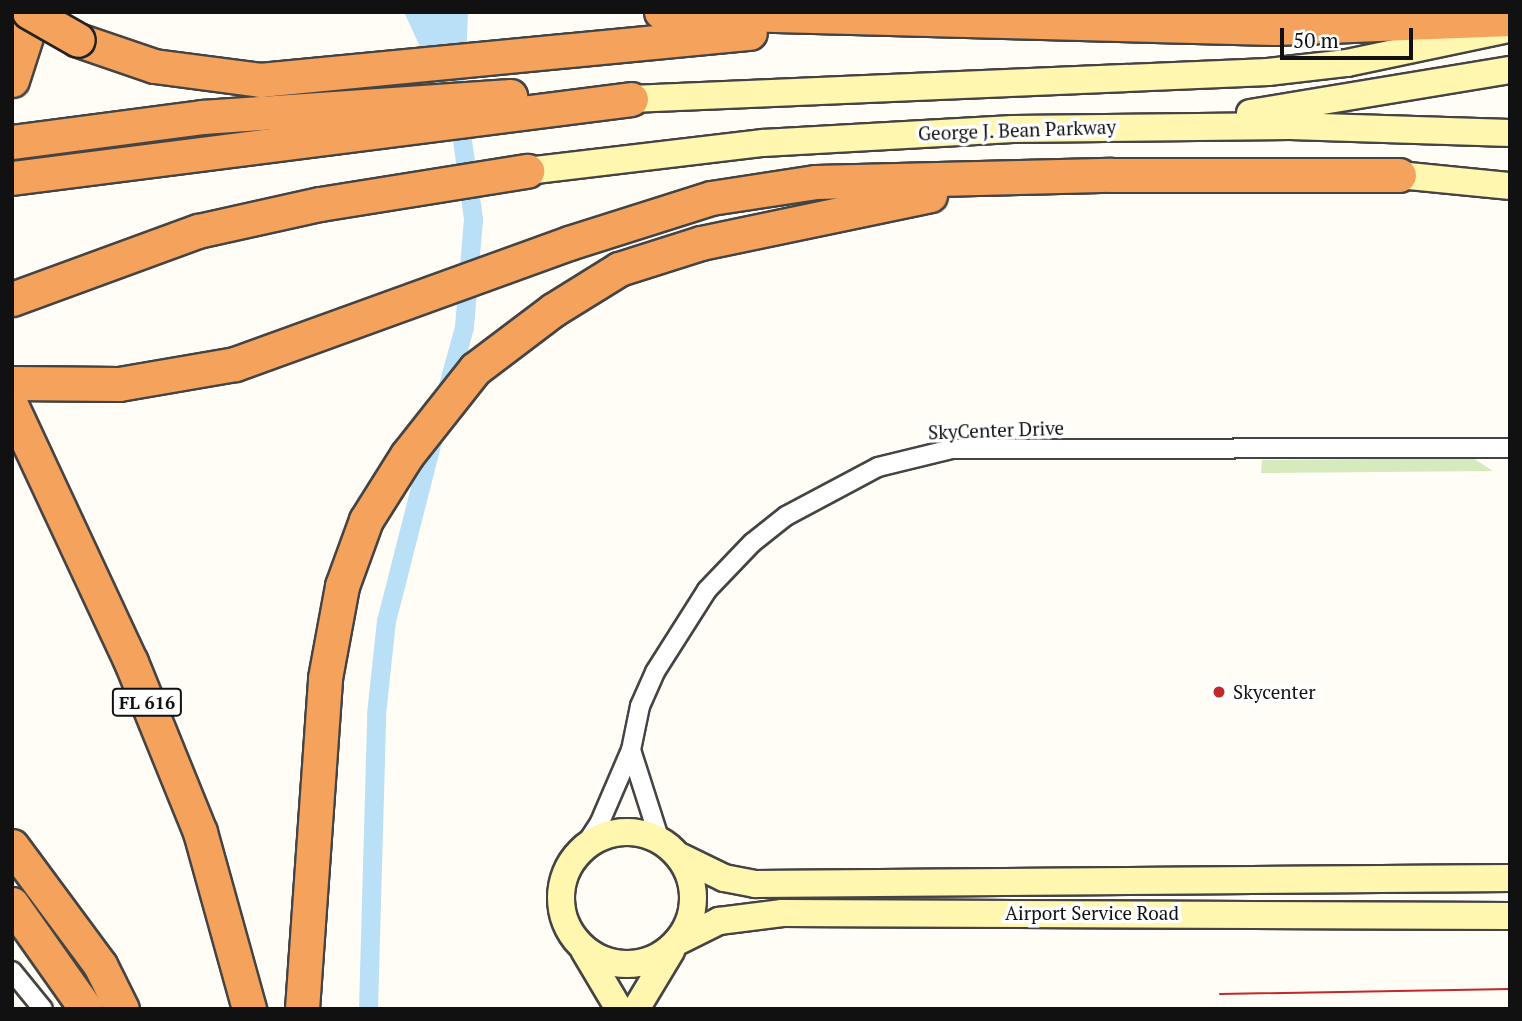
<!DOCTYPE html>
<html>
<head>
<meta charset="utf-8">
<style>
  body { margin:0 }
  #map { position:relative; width:1522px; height:1021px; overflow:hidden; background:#fffdf5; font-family:"PT Serif",serif }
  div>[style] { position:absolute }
  .green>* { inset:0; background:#d5ebbd }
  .water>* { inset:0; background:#b9e0f7 }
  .canal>* { height:19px; margin:-9.5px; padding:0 9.5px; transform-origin:9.5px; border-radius:9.5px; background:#b9e0f7 }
  .roads { filter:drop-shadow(2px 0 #444) drop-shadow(-2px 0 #444) drop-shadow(0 2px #444) drop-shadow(0 -2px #444) }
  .street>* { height:18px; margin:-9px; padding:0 9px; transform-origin:9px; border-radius:9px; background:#fff }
  .secondary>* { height:26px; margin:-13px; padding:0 13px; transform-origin:13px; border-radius:13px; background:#fff6b0 }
  .secondary>.ring { margin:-13px; padding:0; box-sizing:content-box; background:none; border:26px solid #fff6b0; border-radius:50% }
  .highway>* { height:33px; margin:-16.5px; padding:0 16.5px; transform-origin:16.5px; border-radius:16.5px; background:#f5a25d }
  .tram>* { height:2px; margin:-1px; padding:0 1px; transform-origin:1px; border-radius:1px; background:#c4262e }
  .bridges { filter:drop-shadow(2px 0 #222) drop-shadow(-2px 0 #222) drop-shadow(0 2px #222) drop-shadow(0 -2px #222) }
  .highway-bridge>* { height:33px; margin:-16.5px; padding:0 16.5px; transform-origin:16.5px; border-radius:16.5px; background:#f5a25d }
  .dots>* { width:19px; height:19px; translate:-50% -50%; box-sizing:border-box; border:4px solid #fff; border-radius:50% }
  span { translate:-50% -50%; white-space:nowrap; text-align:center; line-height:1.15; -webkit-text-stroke:7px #fff; paint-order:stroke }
  .shield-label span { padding:2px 5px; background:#fff; border:2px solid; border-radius:5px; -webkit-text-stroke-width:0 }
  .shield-label { font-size:18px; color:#111; font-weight:700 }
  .street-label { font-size:19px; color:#111 }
  .poi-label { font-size:19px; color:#111 }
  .left { translate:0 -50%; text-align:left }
  .frame { position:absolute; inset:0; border:14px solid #111; pointer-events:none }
  .scale { position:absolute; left:1280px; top:28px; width:133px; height:32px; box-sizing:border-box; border:4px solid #111; border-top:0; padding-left:9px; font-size:21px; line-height:24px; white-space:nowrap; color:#111; -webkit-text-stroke:5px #fff; paint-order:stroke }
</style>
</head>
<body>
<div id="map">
  <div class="green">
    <i style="clip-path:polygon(1473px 458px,1493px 471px,1261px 473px,1262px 460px)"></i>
  </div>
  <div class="water">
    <i style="clip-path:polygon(404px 12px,468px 12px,466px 62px,423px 53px)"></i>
  </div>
  <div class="canal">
    <i style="left:444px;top:12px;width:209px;rotate:82deg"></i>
    <i style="left:473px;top:219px;width:108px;rotate:94.8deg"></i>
    <i style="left:464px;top:327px;width:72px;rotate:105.4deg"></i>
    <i style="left:368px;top:1009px;width:295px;rotate:-88.4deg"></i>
    <i style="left:376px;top:714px;width:94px;rotate:-83.9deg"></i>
    <i style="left:386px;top:621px;width:195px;rotate:-75.7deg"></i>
  </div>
  <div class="roads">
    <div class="street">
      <i style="left:631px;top:750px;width:96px;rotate:72.3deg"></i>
      <i style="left:584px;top:847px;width:30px;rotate:-57deg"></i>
      <i style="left:600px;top:822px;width:78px;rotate:-66.7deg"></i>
      <i style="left:631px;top:750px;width:45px;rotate:-78.4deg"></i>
      <i style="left:640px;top:706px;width:37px;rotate:-66deg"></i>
      <i style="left:655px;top:672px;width:97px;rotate:-57.6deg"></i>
      <i style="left:707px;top:590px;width:65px;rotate:-46.2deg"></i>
      <i style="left:752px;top:543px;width:43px;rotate:-38.5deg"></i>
      <i style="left:786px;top:516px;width:104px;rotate:-28deg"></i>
      <i style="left:878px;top:467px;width:76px;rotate:-13.7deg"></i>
      <i style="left:952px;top:449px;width:558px;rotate:-0.1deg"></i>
      <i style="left:12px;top:971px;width:49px;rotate:50.8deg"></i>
    </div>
    <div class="secondary">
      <i style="left:631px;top:99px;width:638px;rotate:-2.43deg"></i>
      <i style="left:1268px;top:72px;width:80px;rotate:-6.5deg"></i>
      <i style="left:1347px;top:63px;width:165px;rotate:-11.9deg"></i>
      <i style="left:1250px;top:113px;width:264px;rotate:-9.4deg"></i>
      <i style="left:527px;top:171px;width:238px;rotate:-6.8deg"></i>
      <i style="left:763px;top:143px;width:250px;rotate:-3.2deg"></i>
      <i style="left:1013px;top:129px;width:277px;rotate:-0.6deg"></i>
      <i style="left:1290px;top:126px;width:220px;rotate:1.8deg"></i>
      <i style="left:1399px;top:175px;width:112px;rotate:5.7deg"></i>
      <i class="ring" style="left:561px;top:832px;width:106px;height:106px"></i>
      <i style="left:681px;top:857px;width:48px;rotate:26deg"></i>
      <i style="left:724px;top:878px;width:32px;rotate:11deg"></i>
      <i style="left:755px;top:884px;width:755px;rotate:-0.46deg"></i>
      <i style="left:679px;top:941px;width:45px;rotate:-26.6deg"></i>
      <i style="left:719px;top:921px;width:64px;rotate:-7.2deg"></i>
      <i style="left:782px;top:913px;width:728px;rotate:0.24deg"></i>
      <i style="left:584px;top:950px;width:69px;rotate:59.3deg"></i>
      <i style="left:636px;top:1009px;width:68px;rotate:-58.9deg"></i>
    </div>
    <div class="highway">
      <i style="left:661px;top:12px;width:613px;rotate:1.5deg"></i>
      <i style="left:1274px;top:28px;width:236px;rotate:-2.2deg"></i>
      <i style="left:78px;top:40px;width:80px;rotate:18.9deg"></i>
      <i style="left:154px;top:66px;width:107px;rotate:7.5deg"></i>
      <i style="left:260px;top:80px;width:492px;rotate:-5.5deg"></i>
      <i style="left:12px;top:80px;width:71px;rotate:-72.1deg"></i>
      <i style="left:12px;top:142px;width:192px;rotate:-7.5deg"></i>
      <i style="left:202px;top:117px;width:309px;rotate:-3.9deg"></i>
      <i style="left:12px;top:178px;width:624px;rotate:-7.27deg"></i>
      <i style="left:12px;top:299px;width:198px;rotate:-20.1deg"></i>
      <i style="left:198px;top:231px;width:125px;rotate:-12.5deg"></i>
      <i style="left:320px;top:204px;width:210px;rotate:-9.1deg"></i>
      <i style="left:12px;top:383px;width:107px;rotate:0.5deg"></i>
      <i style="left:119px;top:384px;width:118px;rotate:-9.8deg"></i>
      <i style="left:235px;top:364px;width:355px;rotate:-19.9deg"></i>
      <i style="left:569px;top:243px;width:149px;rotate:-17.6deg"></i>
      <i style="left:711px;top:198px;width:105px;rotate:-8.7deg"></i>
      <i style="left:815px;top:182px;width:296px;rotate:-1.4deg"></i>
      <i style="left:1111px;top:175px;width:288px"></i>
      <i style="left:12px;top:407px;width:281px;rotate:65deg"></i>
      <i style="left:131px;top:662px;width:183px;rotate:67.9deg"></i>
      <i style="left:200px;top:832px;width:184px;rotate:74.5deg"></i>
      <i style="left:12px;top:846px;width:148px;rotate:53.5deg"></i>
      <i style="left:100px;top:965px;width:49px;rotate:63.4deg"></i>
      <i style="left:12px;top:904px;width:128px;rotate:54.8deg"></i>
      <i style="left:302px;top:1009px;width:332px;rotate:-86deg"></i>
      <i style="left:325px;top:678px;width:94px;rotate:-79.5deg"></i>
      <i style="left:342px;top:586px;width:70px;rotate:-70deg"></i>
      <i style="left:366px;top:520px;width:77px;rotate:-57.8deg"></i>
      <i style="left:407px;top:455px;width:110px;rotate:-51.7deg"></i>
      <i style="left:475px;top:369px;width:98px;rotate:-37.1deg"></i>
      <i style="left:553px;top:310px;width:78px;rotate:-31.8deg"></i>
      <i style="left:619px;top:269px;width:86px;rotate:-17.6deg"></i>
      <i style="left:701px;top:243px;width:234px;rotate:-11.8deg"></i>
    </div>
  </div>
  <div class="tram">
    <i style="left:1220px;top:994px;width:290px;rotate:-1deg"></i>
  </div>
  <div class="bridges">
    <div class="highway-bridge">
      <i style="left:29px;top:12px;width:56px;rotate:29.7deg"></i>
    </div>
  </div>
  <div class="dots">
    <i style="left:1219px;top:692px;background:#c4262e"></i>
  </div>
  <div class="shield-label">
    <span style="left:147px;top:702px">FL 616</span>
  </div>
  <div class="street-label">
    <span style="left:1017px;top:130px;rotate:-2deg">George J. Bean Parkway</span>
    <span style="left:996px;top:430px;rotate:-2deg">SkyCenter Drive</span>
    <span style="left:1092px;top:913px">Airport Service Road</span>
  </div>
  <div class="poi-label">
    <span class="left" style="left:1233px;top:692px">Skycenter</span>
  </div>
  <div class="frame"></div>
  <div class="scale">50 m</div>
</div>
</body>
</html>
